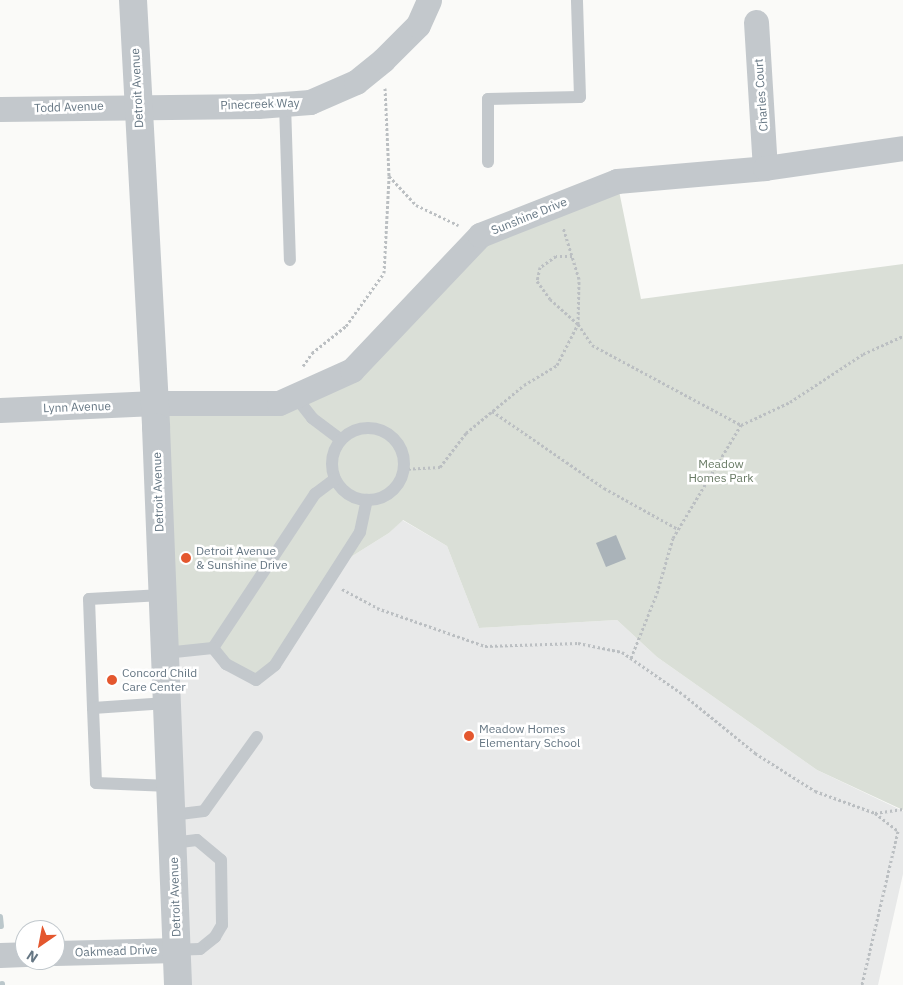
<!DOCTYPE html>
<html>
<head>
<meta charset="utf-8">
<style>
  body { margin:0 }
  #map { position:relative; width:903px; height:985px; overflow:hidden; background:#fafaf8; font-family:"IBM Plex Sans",sans-serif }
  div>[style] { position:absolute }
  .built>* { inset:0; background:#e8e9e9 }
  .green>* { inset:0; background:#dadfd7 }
  .stream>* { height:6px; margin:-3px; padding:0 3px; transform-origin:3px; border-radius:3px; background:#bbc7cb }
  .building>* { inset:0; background:#aab3b9 }
  .path>* { height:3px; margin-top:-1.5px; transform-origin:0; background:repeating-linear-gradient(90deg,#bbbfc2 0 2.5px,transparent 0 5px) }
  .service>* { height:12px; margin:-6px; padding:0 6px; transform-origin:6px; border-radius:6px; background:#c3c8cc }
  .service>.ring { margin:-6px; padding:0; box-sizing:content-box; background:none; border:12px solid #c3c8cc; border-radius:50% }
  .minor>* { height:25px; margin:-12.5px; padding:0 12.5px; transform-origin:12.5px; border-radius:12.5px; background:#c3c8cc }
  .tertiary>* { height:28px; margin:-14px; padding:0 14px; transform-origin:14px; border-radius:14px; background:#c3c8cc }
  .dots>* { width:14px; height:14px; translate:-50% -50%; box-sizing:border-box; border:2px solid #fff; border-radius:50% }
  span { translate:-50% -50%; white-space:nowrap; text-align:center; line-height:1.15; -webkit-text-stroke:5px #fff; paint-order:stroke }
  .street-label { font-size:12px; color:#657683 }
  .park-label { font-size:12px; color:#687a64 }
  .poi-label { font-size:12px; color:#657683 }
  .left { translate:0 -50%; text-align:left }
  .north { position:absolute; left:15px; top:920px; width:50px; height:50px; box-sizing:border-box; background:#fff; border:1px solid #c1c8cd; border-radius:50%; rotate:213deg; font-size:14px; font-weight:700; line-height:20px; text-align:center; color:#657683 }
  .north::after { content:''; display:block; margin:auto; width:18px; height:22px; background:#e4572e; clip-path:polygon(50% 0,100% 100%,50% 72%,0 100%) }
</style>
</head>
<body>
<div id="map">
  <div class="built">
    <i style="clip-path:polygon(402px 520px,447px 546px,479px 628px,617px 620px,657px 657px,817px 770px,903px 811px,903px 874px,878px 985px,178px 985px,165px 653px,338px 565px,389px 533px)"></i>
  </div>
  <div class="green">
    <i style="clip-path:polygon(617px 181px,641px 299px,903px 264px,903px 810px,817px 770px,657px 657px,617px 620px,479px 628px,447px 546px,403px 520px,389px 533px,338px 565px,275px 665px,256px 680px,212px 650px,165px 653px,155px 403px,279px 403px,352px 370px,480px 235px)"></i>
  </div>
  <div class="stream">
    <i style="left:0;top:917px;width:9px;rotate:84deg"></i>
    <i style="left:2px;top:984px;width:1px;rotate:90deg"></i>
  </div>
  <div class="building">
    <i style="clip-path:polygon(616px 535px,626px 559px,606px 567px,596px 543px)"></i>
  </div>
  <div class="path">
    <i style="left:385px;top:88px;width:88px;rotate:87.4deg"></i>
    <i style="left:389px;top:176px;width:40px;rotate:47deg"></i>
    <i style="left:416px;top:205px;width:47px;rotate:25.5deg"></i>
    <i style="left:572px;top:256px;width:16px;rotate:180deg"></i>
    <i style="left:556px;top:256px;width:19px;rotate:145deg"></i>
    <i style="left:540px;top:267px;width:14px;rotate:102deg"></i>
    <i style="left:537px;top:281px;width:22px;rotate:54deg"></i>
    <i style="left:550px;top:299px;width:38px;rotate:42deg"></i>
    <i style="left:578px;top:324px;width:25px;rotate:56deg"></i>
    <i style="left:592px;top:345px;width:169px;rotate:28.2deg"></i>
    <i style="left:741px;top:425px;width:54px;rotate:-25.1deg"></i>
    <i style="left:790px;top:402px;width:87px;rotate:-33.3deg"></i>
    <i style="left:863px;top:354px;width:44px;rotate:-24.2deg"></i>
    <i style="left:303px;top:366px;width:16px;rotate:-55deg"></i>
    <i style="left:312px;top:353px;width:43px;rotate:-38.5deg"></i>
    <i style="left:346px;top:326px;width:65px;rotate:-54.4deg"></i>
    <i style="left:384px;top:273px;width:97px;rotate:-87deg"></i>
    <i style="left:492px;top:411px;width:136px;rotate:34.5deg"></i>
    <i style="left:604px;top:488px;width:85px;rotate:29deg"></i>
    <i style="left:403px;top:469px;width:37px;rotate:-3deg"></i>
    <i style="left:440px;top:467px;width:43px;rotate:-52.6deg"></i>
    <i style="left:466px;top:433px;width:75px;rotate:-39.6deg"></i>
    <i style="left:524px;top:385px;width:39px;rotate:-31deg"></i>
    <i style="left:557px;top:365px;width:46px;rotate:-62.9deg"></i>
    <i style="left:578px;top:324px;width:45px;rotate:-88.7deg"></i>
    <i style="left:579px;top:279px;width:54px;rotate:-107.1deg"></i>
    <i style="left:342px;top:589px;width:40px;rotate:28deg"></i>
    <i style="left:377px;top:608px;width:114px;rotate:19.4deg"></i>
    <i style="left:485px;top:646px;width:93px;rotate:-1.8deg"></i>
    <i style="left:578px;top:643px;width:45px;rotate:11.6deg"></i>
    <i style="left:622px;top:652px;width:75px;rotate:34.7deg"></i>
    <i style="left:684px;top:695px;width:92px;rotate:39.2deg"></i>
    <i style="left:755px;top:753px;width:71px;rotate:32.3deg"></i>
    <i style="left:815px;top:791px;width:64px;rotate:20.1deg"></i>
    <i style="left:875px;top:813px;width:29px;rotate:38deg"></i>
    <i style="left:898px;top:831px;width:158px;rotate:103.2deg"></i>
    <i style="left:631px;top:658px;width:70px;rotate:-68.2deg"></i>
    <i style="left:657px;top:593px;width:57px;rotate:-73.8deg"></i>
    <i style="left:673px;top:538px;width:132px;rotate:-59deg"></i>
    <i style="left:875px;top:813px;width:28px;rotate:-8deg"></i>
  </div>
  <div class="service">
    <i style="left:285px;top:104px;width:156px;rotate:88.2deg"></i>
    <i style="left:488px;top:162px;width:63px;rotate:-90deg"></i>
    <i style="left:488px;top:99px;width:92px;rotate:-1.2deg"></i>
    <i style="left:580px;top:97px;width:97px;rotate:-91.8deg"></i>
    <i style="left:295px;top:396px;width:28px;rotate:52deg"></i>
    <i style="left:312px;top:418px;width:36px;rotate:37deg"></i>
    <i class="ring" style="left:332px;top:428px;width:60px;height:60px"></i>
    <i style="left:162px;top:595px;width:73px;rotate:176.9deg"></i>
    <i style="left:89px;top:599px;width:109px;rotate:87.9deg"></i>
    <i style="left:93px;top:708px;width:74px;rotate:-3.9deg"></i>
    <i style="left:213px;top:648px;width:21px;rotate:51deg"></i>
    <i style="left:226px;top:664px;width:34px;rotate:28deg"></i>
    <i style="left:256px;top:680px;width:24px;rotate:-38deg"></i>
    <i style="left:275px;top:665px;width:158px;rotate:-57.4deg"></i>
    <i style="left:360px;top:532px;width:33px;rotate:-78deg"></i>
    <i style="left:213px;top:648px;width:185px;rotate:-56.5deg"></i>
    <i style="left:315px;top:494px;width:25px;rotate:-37deg"></i>
    <i style="left:165px;top:653px;width:48px;rotate:-5.9deg"></i>
    <i style="left:93px;top:708px;width:75px;rotate:87.7deg"></i>
    <i style="left:96px;top:783px;width:74px;rotate:2.3deg"></i>
    <i style="left:172px;top:815px;width:32px;rotate:-7deg"></i>
    <i style="left:204px;top:811px;width:91px;rotate:-54.4deg"></i>
    <i style="left:172px;top:843px;width:25px;rotate:-7deg"></i>
    <i style="left:197px;top:840px;width:31px;rotate:40deg"></i>
    <i style="left:221px;top:860px;width:65px;rotate:89.1deg"></i>
    <i style="left:222px;top:925px;width:14px;rotate:120deg"></i>
    <i style="left:215px;top:937px;width:19px;rotate:141deg"></i>
    <i style="left:200px;top:949px;width:23px;rotate:178deg"></i>
  </div>
  <div class="minor">
    <i style="left:756px;top:22px;width:146px;rotate:86.5deg"></i>
    <i style="left:0;top:109px;width:258px;rotate:-0.7deg"></i>
    <i style="left:258px;top:106px;width:52px;rotate:-4.4deg"></i>
    <i style="left:310px;top:102px;width:50px;rotate:-23.5deg"></i>
    <i style="left:356px;top:82px;width:35px;rotate:-39deg"></i>
    <i style="left:383px;top:60px;width:49px;rotate:-45deg"></i>
    <i style="left:418px;top:25px;width:27px;rotate:-66deg"></i>
    <i style="left:0;top:410px;width:155px;rotate:-2.6deg"></i>
    <i style="left:155px;top:403px;width:124px"></i>
    <i style="left:279px;top:403px;width:80px;rotate:-24.3deg"></i>
    <i style="left:352px;top:370px;width:186px;rotate:-46.5deg"></i>
    <i style="left:480px;top:235px;width:147px;rotate:-21.5deg"></i>
    <i style="left:617px;top:181px;width:149px;rotate:-5deg"></i>
    <i style="left:765px;top:168px;width:139px;rotate:-8.2deg"></i>
    <i style="left:55px;top:953px;width:122px;rotate:-1.4deg"></i>
    <i style="left:0;top:955px;width:25px;rotate:-2deg"></i>
  </div>
  <div class="tertiary">
    <i style="left:133px;top:0;width:428px;rotate:86.9deg"></i>
    <i style="left:156px;top:427px;width:558px;rotate:87.74deg"></i>
  </div>
  <div class="dots">
    <i style="left:186px;top:558px;background:#e4572e"></i>
    <i style="left:112px;top:680px;background:#e4572e"></i>
    <i style="left:469px;top:736px;background:#e4572e"></i>
  </div>
  <div class="street-label">
    <span style="left:137px;top:88px;rotate:-93deg">Detroit Avenue</span>
    <span style="left:761px;top:95px;rotate:-94deg">Charles Court</span>
    <span style="left:260px;top:104px;rotate:-2deg">Pinecreek Way</span>
    <span style="left:69px;top:107px;rotate:-2deg">Todd Avenue</span>
    <span style="left:529px;top:216px;rotate:-22deg">Sunshine Drive</span>
    <span style="left:77px;top:407px;rotate:-2deg">Lynn Avenue</span>
    <span style="left:158px;top:492px;rotate:-92deg">Detroit Avenue</span>
    <span style="left:175px;top:897px;rotate:-92deg">Detroit Avenue</span>
    <span style="left:116px;top:951px;rotate:-2deg">Oakmead Drive</span>
  </div>
  <div class="park-label">
    <span style="left:721px;top:471px">Meadow<br>Homes Park</span>
  </div>
  <div class="poi-label">
    <span class="left" style="left:196px;top:558px">Detroit Avenue<br>&amp; Sunshine Drive</span>
    <span class="left" style="left:122px;top:680px">Concord Child<br>Care Center</span>
    <span class="left" style="left:479px;top:736px">Meadow Homes<br>Elementary School</span>
  </div>
  <div class="north">N</div>
</div>
</body>
</html>
